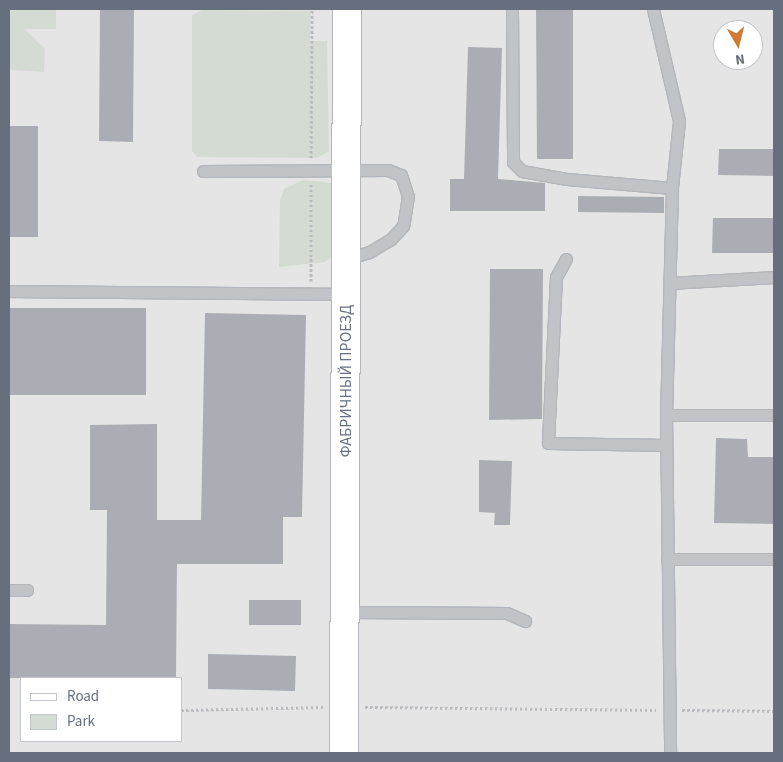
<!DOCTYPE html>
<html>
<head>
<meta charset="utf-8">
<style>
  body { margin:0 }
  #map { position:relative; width:783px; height:762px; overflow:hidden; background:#f4f5f1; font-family:"Source Sans 3",sans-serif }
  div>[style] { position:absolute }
  .built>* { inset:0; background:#e5e5e5 }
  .green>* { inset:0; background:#d4dbd3 }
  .building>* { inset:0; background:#aaaeb4 }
  .path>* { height:3px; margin-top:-1.5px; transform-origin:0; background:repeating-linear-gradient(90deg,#babbbe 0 2.5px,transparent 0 5px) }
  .roads { filter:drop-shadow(1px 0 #b3b6bb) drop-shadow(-1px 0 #b3b6bb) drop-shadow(0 1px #b3b6bb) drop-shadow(0 -1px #b3b6bb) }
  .lane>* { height:11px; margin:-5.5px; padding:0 5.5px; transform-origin:5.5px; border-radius:5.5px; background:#c1c3c6 }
  .secondary>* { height:28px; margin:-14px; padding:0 14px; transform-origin:14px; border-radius:14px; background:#fff }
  span { translate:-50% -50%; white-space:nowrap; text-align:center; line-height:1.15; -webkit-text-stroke:5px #fff; paint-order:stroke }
  .street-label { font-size:16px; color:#676f7f }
  .frame { position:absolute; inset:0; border:10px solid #676f7f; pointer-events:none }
  .legend { position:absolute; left:20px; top:677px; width:162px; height:65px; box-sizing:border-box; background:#fff; border:1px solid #c2c5cc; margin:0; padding:6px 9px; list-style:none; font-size:15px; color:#676f7f }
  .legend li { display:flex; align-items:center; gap:10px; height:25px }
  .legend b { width:25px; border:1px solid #c2c5cc }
  .north { position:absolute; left:713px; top:20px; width:50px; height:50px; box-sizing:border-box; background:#fff; border:1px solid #c2c5cc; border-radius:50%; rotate:172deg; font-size:14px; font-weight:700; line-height:20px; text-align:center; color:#676f7f }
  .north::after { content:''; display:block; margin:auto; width:18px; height:22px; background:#d17a35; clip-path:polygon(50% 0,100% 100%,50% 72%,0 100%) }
</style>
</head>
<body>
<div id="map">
  <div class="built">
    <i style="clip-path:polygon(evenodd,9px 9px,774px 9px,774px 753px,9px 753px,9px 9px,723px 30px,753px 30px,753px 60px,723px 60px,723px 30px,9px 9px,21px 678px,181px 678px,181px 741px,21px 741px,21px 678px)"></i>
  </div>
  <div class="green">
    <i style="clip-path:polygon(9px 9px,56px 9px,56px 29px,25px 29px,45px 49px,44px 72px,9px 70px)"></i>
    <i style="clip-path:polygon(202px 10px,311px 11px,310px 41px,327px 41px,329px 151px,317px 158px,197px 157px,192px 151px,192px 15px)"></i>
    <i style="clip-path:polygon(303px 180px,334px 183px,335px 256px,324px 262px,279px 267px,280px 200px,284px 189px)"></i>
  </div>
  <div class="building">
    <i style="clip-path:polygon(100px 9px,134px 9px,133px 142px,99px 141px)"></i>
    <i style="clip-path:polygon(536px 9px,573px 9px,573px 159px,537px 159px)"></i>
    <i style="clip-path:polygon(468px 47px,502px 48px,498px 179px,545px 183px,545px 211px,450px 211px,450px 179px,464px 179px)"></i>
    <i style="clip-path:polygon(9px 126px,38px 126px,38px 237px,9px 237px)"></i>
    <i style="clip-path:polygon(719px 149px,774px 149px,774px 176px,718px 175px)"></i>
    <i style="clip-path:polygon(578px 196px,664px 197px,664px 213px,578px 212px)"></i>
    <i style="clip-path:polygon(713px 218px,774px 218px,774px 253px,712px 253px)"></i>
    <i style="clip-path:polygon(490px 269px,543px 269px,542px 419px,489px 420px)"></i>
    <i style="clip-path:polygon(9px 308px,146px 308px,146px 395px,9px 395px)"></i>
    <i style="clip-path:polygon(205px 313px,306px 315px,302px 517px,283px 517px,283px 564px,177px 564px,176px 678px,9px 678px,9px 624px,106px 625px,107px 510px,90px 510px,90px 425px,157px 424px,157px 520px,201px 520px)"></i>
    <i style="clip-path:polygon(716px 438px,747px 439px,748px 457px,774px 457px,774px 524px,714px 523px)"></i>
    <i style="clip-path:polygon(479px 460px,512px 461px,510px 525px,494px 525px,495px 513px,479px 512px)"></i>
    <i style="clip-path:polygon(249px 600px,301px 600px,301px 625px,249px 625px)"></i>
    <i style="clip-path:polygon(208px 654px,296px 656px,295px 691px,208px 689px)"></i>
  </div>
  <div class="path">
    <i style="left:311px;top:158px;width:149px;rotate:-89.6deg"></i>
    <i style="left:311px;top:184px;width:97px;rotate:90deg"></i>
    <i style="left:365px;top:707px;width:291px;rotate:0.6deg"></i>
    <i style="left:181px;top:710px;width:143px;rotate:-1.2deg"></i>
    <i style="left:682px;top:710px;width:92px;rotate:0.6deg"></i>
  </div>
  <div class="roads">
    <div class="lane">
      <i style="left:512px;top:9px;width:153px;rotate:89.6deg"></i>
      <i style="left:513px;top:162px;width:13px;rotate:45deg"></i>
      <i style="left:522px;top:171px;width:46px;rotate:10.1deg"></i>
      <i style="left:567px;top:179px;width:105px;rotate:4.9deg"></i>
      <i style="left:653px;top:9px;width:115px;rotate:76.9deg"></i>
      <i style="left:679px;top:121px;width:67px;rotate:96deg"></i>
      <i style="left:672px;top:188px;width:227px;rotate:91.5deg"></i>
      <i style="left:666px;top:415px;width:338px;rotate:89.3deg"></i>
      <i style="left:203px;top:171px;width:185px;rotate:-0.3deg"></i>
      <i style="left:388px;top:170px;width:14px;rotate:21deg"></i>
      <i style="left:401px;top:175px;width:22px;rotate:72deg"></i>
      <i style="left:408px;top:196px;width:30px;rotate:99deg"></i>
      <i style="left:403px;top:226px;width:18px;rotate:133deg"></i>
      <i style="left:391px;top:239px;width:26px;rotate:149deg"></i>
      <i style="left:369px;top:252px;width:23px;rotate:162deg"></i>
      <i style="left:566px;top:259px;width:21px;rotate:119deg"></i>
      <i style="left:556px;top:277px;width:166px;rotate:92.8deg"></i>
      <i style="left:548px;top:443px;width:118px;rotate:1deg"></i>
      <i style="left:670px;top:283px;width:104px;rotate:-3.3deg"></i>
      <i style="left:9px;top:291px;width:337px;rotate:0.5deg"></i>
      <i style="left:666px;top:415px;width:108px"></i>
      <i style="left:667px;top:559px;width:107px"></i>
      <i style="left:9px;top:590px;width:18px"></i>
      <i style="left:346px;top:612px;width:161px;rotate:0.4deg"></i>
      <i style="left:507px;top:613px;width:20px;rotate:24deg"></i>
    </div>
    <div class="secondary">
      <i style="left:344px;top:753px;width:744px;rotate:-89.77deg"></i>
    </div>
  </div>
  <div class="street-label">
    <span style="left:346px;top:381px;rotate:-90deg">ФАБРИЧНЫЙ ПРОЕЗД</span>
  </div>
  <div class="frame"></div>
  <ul class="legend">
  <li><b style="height:6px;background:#fff"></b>Road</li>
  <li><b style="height:14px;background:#d4dbd3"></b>Park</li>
  </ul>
  <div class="north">N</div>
</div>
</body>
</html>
